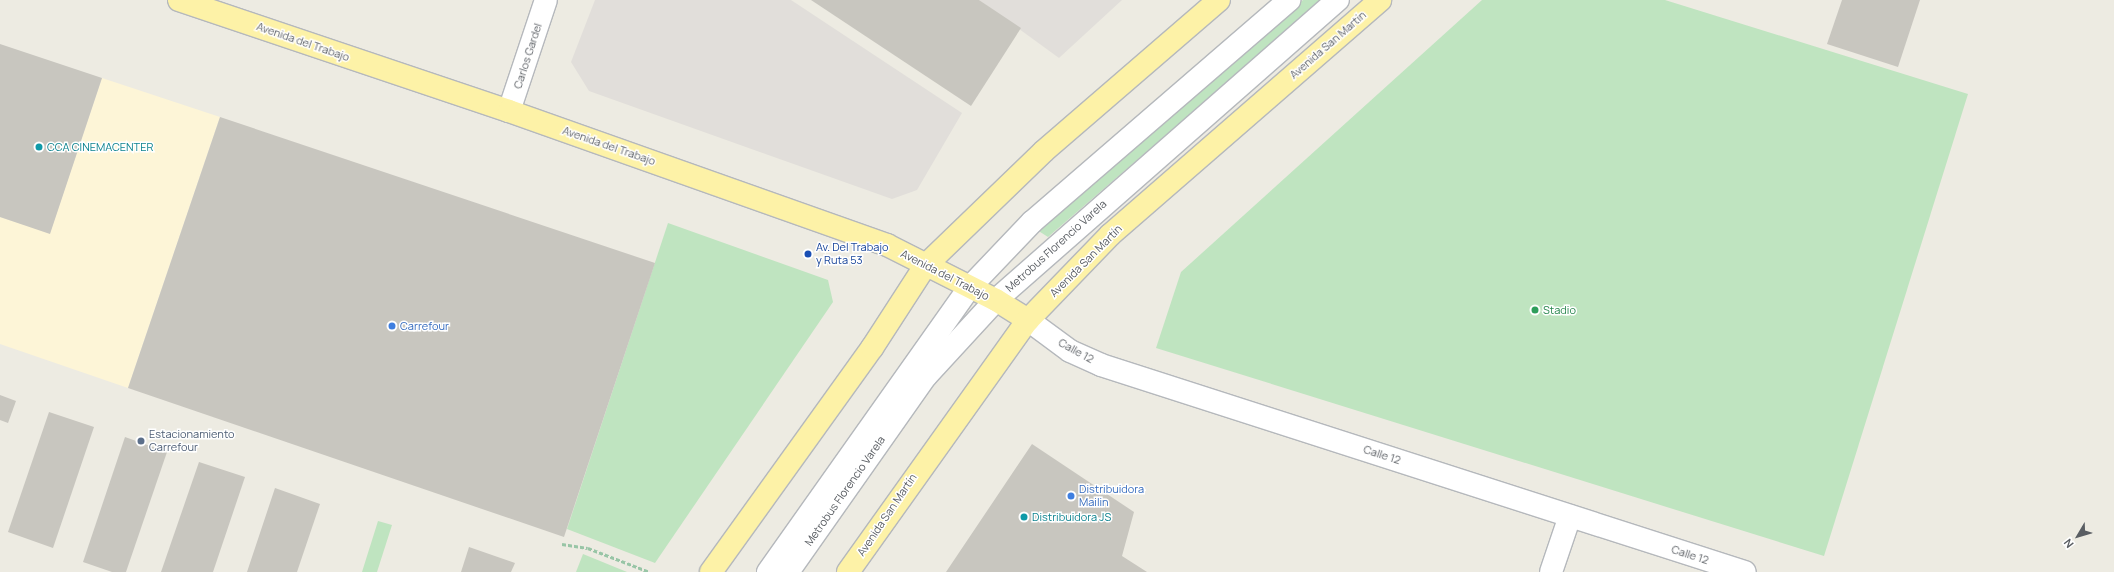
<!DOCTYPE html>
<html>
<head>
<meta charset="utf-8">
<style>
  body { margin:0 }
  #map { position:relative; width:2114px; height:572px; overflow:hidden; background:#edebe2; font-family:Manrope,sans-serif }
  div>[style] { position:absolute }
  .commercial>* { inset:0; background:#fdf5d7 }
  .industrial>* { inset:0; background:#e1deda }
  .green>* { inset:0; background:#bfe4c0 }
  .building>* { inset:0; background:#c8c6bf }
  .path>* { height:2.5px; margin-top:-1.25px; transform-origin:0; background:repeating-linear-gradient(90deg,#98c5a6 0 4px,transparent 0 6px) }
  .roads { filter:drop-shadow(1px 0 #b5b8bc) drop-shadow(-1px 0 #b5b8bc) drop-shadow(0 1px #b5b8bc) drop-shadow(0 -1px #b5b8bc) }
  .minor>* { height:22px; margin:-11px; padding:0 11px; transform-origin:11px; border-radius:11px; background:#fff }
  .major>* { height:22px; margin:-11px; padding:0 11px; transform-origin:11px; border-radius:11px; background:#fdf2a7 }
  .dots>* { width:11px; height:11px; translate:-50% -50%; box-sizing:border-box; border:2px solid #fff; border-radius:50% }
  span { translate:-50% -50%; white-space:nowrap; text-align:center; line-height:1.15; -webkit-text-stroke:3px #fff; paint-order:stroke }
  .street-label { font-size:11px; color:#5a5e63 }
  .culture-label { font-size:11px; color:#0d838f }
  .left { translate:0 -50%; text-align:left }
  .transit-label { font-size:11px; color:#164399 }
  .leisure-label { font-size:11px; color:#27864d }
  .shop-label { font-size:11px; color:#366cbe }
  .service-label { font-size:11px; color:#4e5e75 }
  .north { position:absolute; left:2058px; top:516px; width:40px; height:40px; -webkit-text-stroke:3px #fff; paint-order:stroke; rotate:232deg; font-size:11px; font-weight:700; line-height:16px; text-align:center; color:#5a5e63 }
  .north::after { content:''; display:block; margin:auto; width:14px; height:18px; background:#5a5e63; clip-path:polygon(50% 0,100% 100%,50% 72%,0 100%) }
</style>
</head>
<body>
<div id="map">
  <div class="commercial">
    <i style="clip-path:polygon(102px 78px,220px 117px,128px 388px,0 344px,0 217px,50px 233px)"></i>
  </div>
  <div class="industrial">
    <i style="clip-path:polygon(595px 0,791px 0,962px 113px,917px 190px,892px 199px,589px 91px,571px 62px)"></i>
    <i style="clip-path:polygon(979px 0,1122px 0,1059px 58px)"></i>
  </div>
  <div class="green">
    <i style="clip-path:polygon(1303px 0,1322px 0,1048px 237px,1037px 230px)"></i>
    <i style="clip-path:polygon(1482px 0,1665px 0,1968px 94px,1824px 556px,1156px 348px,1181px 272px)"></i>
    <i style="clip-path:polygon(668px 223px,828px 280px,833px 302px,655px 563px,567px 529px)"></i>
    <i style="clip-path:polygon(378px 521px,392px 525px,377px 572px,362px 572px)"></i>
    <i style="clip-path:polygon(583px 554px,627px 572px,576px 572px)"></i>
  </div>
  <div class="building">
    <i style="clip-path:polygon(811px 0,979px 0,1021px 28px,971px 106px)"></i>
    <i style="clip-path:polygon(1842px 0,1920px 0,1898px 67px,1827px 44px)"></i>
    <i style="clip-path:polygon(0 44px,102px 78px,50px 234px,0 217px)"></i>
    <i style="clip-path:polygon(220px 117px,655px 263px,564px 537px,128px 388px)"></i>
    <i style="clip-path:polygon(0 395px,16px 401px,8px 423px,0 420px)"></i>
    <i style="clip-path:polygon(49px 412px,94px 427px,53px 548px,8px 532px)"></i>
    <i style="clip-path:polygon(125px 437px,167px 452px,126px 572px,112px 572px,83px 562px)"></i>
    <i style="clip-path:polygon(1032px 444px,1134px 512px,1122px 556px,1147px 572px,946px 572px)"></i>
    <i style="clip-path:polygon(199px 462px,245px 477px,213px 572px,161px 572px)"></i>
    <i style="clip-path:polygon(275px 488px,320px 504px,297px 572px,247px 572px)"></i>
    <i style="clip-path:polygon(469px 547px,515px 563px,511px 572px,461px 572px)"></i>
  </div>
  <div class="path">
    <i style="left:562px;top:544px;width:26px;rotate:9deg"></i>
    <i style="left:588px;top:548px;width:66px;rotate:21.2deg"></i>
  </div>
  <div class="roads">
    <div class="minor">
      <i style="left:509px;top:111px;width:117px;rotate:-71.6deg"></i>
      <i style="left:1028px;top:320px;width:52px;rotate:36.4deg"></i>
      <i style="left:1070px;top:351px;width:34px;rotate:24deg"></i>
      <i style="left:1101px;top:365px;width:676px;rotate:17.82deg"></i>
      <i style="left:768px;top:572px;width:349px;rotate:-54.7deg"></i>
      <i style="left:970px;top:287px;width:90px;rotate:-46.4deg"></i>
      <i style="left:1032px;top:222px;width:340px;rotate:-40.8deg"></i>
      <i style="left:788px;top:572px;width:240px;rotate:-54.9deg"></i>
      <i style="left:926px;top:376px;width:103px;rotate:-47.4deg"></i>
      <i style="left:996px;top:300px;width:455px;rotate:-41.3deg"></i>
      <i style="left:1551px;top:572px;width:59px;rotate:-71.3deg"></i>
    </div>
    <div class="major">
      <i style="left:179px;top:0;width:348px;rotate:18.6deg"></i>
      <i style="left:509px;top:111px;width:401px;rotate:19.5deg"></i>
      <i style="left:887px;top:245px;width:122px;rotate:26.8deg"></i>
      <i style="left:996px;top:300px;width:38px;rotate:32deg"></i>
      <i style="left:711px;top:572px;width:276px;rotate:-54.3deg"></i>
      <i style="left:872px;top:348px;width:98px;rotate:-57.1deg"></i>
      <i style="left:925px;top:266px;width:165px;rotate:-44deg"></i>
      <i style="left:1044px;top:151px;width:231px;rotate:-40.8deg"></i>
      <i style="left:848px;top:572px;width:310px;rotate:-54.5deg"></i>
      <i style="left:1028px;top:320px;width:118px;rotate:-46deg"></i>
      <i style="left:1110px;top:235px;width:358px;rotate:-41deg"></i>
    </div>
  </div>
  <div class="dots">
    <i style="left:39px;top:147px;background:#0f9aa8"></i>
    <i style="left:808px;top:254px;background:#1a4fb4"></i>
    <i style="left:1535px;top:310px;background:#2e9e5b"></i>
    <i style="left:392px;top:326px;background:#3f7fe0"></i>
    <i style="left:141px;top:441px;background:#5c6f8a"></i>
    <i style="left:1071px;top:496px;background:#3f7fe0"></i>
    <i style="left:1024px;top:517px;background:#0f9aa8"></i>
  </div>
  <div class="street-label">
    <span style="left:303px;top:42px;rotate:19deg">Avenida del Trabajo</span>
    <span style="left:1328px;top:45px;rotate:-41deg">Avenida San Martín</span>
    <span style="left:528px;top:56px;rotate:-72deg">Carlos Gardel</span>
    <span style="left:609px;top:146px;rotate:19deg">Avenida del Trabajo</span>
    <span style="left:1056px;top:246px;rotate:-42deg">Metrobus Florencio Varela</span>
    <span style="left:1086px;top:261px;rotate:-45deg">Avenida San Martín</span>
    <span style="left:945px;top:275px;rotate:27deg">Avenida del Trabajo</span>
    <span style="left:1076px;top:351px;rotate:29deg">Calle 12</span>
    <span style="left:1382px;top:455px;rotate:18deg">Calle 12</span>
    <span style="left:845px;top:491px;rotate:-55deg">Metrobus Florencio Varela</span>
    <span style="left:887px;top:515px;rotate:-56deg">Avenida San Martín</span>
    <span style="left:1690px;top:555px;rotate:18deg">Calle 12</span>
  </div>
  <div class="culture-label">
    <span class="left" style="left:47px;top:147px">CCA CINEMACENTER</span>
    <span class="left" style="left:1032px;top:517px">Distribuidora JS</span>
  </div>
  <div class="transit-label">
    <span class="left" style="left:816px;top:254px">Av. Del Trabajo<br>y Ruta 53</span>
  </div>
  <div class="leisure-label">
    <span class="left" style="left:1543px;top:310px">Stadio</span>
  </div>
  <div class="shop-label">
    <span class="left" style="left:400px;top:326px">Carrefour</span>
    <span class="left" style="left:1079px;top:496px">Distribuidora<br>Mailin</span>
  </div>
  <div class="service-label">
    <span class="left" style="left:149px;top:441px">Estacionamiento<br>Carrefour</span>
  </div>
  <div class="north">N</div>
</div>
</body>
</html>
